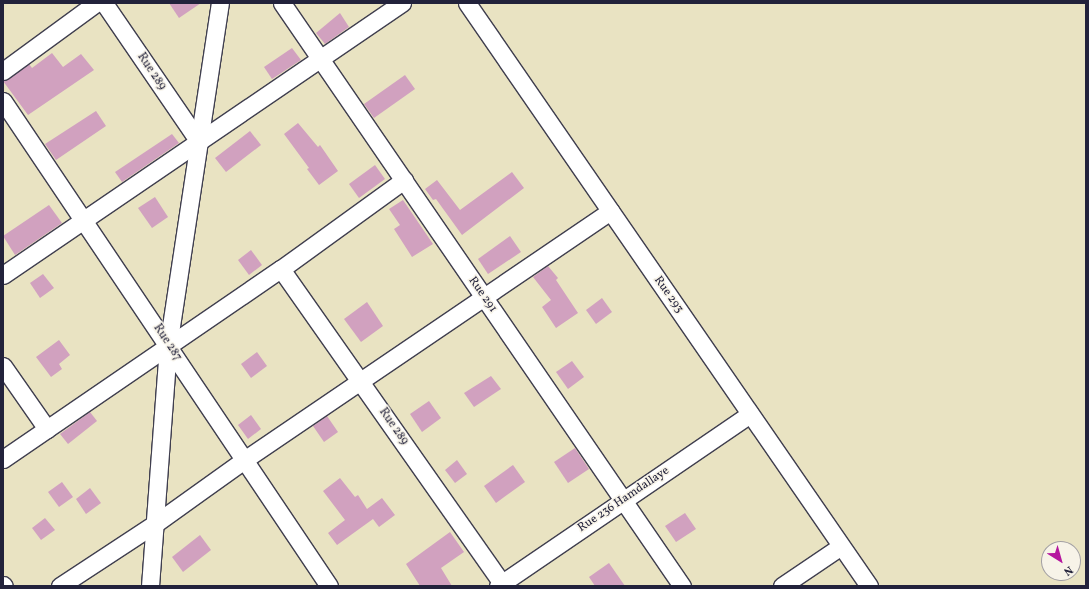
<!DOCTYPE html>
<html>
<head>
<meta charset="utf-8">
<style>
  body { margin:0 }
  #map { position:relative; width:1089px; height:589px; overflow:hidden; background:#e9e3c2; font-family:Vollkorn,serif }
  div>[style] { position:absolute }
  .building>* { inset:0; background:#d1a1bf }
  .roads { filter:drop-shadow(1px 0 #403f4f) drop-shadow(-1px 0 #403f4f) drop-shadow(0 1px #403f4f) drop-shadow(0 -1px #403f4f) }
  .minor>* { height:17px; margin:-8.5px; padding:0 8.5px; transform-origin:8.5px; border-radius:8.5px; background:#fff }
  span { translate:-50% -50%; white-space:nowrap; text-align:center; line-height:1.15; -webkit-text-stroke:3px #f7f3e8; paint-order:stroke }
  .street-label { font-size:12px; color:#22223b }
  .frame { position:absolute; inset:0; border:4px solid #22223b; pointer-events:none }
  .north { position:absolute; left:1041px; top:541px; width:40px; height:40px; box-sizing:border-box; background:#f7f3e8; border:1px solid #a29fa3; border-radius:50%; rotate:143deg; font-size:11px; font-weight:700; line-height:16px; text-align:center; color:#22223b }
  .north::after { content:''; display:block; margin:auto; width:14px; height:18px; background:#b5179e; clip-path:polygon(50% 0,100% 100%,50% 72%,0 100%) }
</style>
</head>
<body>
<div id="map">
  <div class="building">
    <i style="clip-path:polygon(169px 3px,201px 3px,179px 18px)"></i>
    <i style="clip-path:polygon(340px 13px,349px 27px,325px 44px,316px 33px)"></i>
    <i style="clip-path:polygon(292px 48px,301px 60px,272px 79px,264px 67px)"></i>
    <i style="clip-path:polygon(52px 53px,63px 67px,81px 54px,94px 70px,28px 115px,3px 81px,9px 79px,29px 64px,32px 68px)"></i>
    <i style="clip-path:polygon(405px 75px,415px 89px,374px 118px,364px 104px)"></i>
    <i style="clip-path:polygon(96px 111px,106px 126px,56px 160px,45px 144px)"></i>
    <i style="clip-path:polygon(298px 123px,318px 147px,320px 145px,338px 171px,319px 185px,307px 169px,309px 168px,284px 134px)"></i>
    <i style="clip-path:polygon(250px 131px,261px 145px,226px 172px,215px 158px)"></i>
    <i style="clip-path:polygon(172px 134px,179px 143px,122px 182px,115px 172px)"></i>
    <i style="clip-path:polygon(375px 165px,385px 179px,359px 198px,349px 184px)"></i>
    <i style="clip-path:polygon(512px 172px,524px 188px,462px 235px,436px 199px,433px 200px,425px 189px,437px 180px,460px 210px)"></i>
    <i style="clip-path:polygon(155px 197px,168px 217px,152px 228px,138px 208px)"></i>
    <i style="clip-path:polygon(403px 200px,433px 244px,412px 257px,394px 229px,400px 225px,389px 209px)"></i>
    <i style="clip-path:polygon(49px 205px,62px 223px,15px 255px,3px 236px)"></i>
    <i style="clip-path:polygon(510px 236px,521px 252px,488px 274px,478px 259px)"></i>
    <i style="clip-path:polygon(251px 250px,262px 265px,249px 275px,238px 260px)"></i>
    <i style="clip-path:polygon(548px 266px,558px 278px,556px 280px,578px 313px,556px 328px,542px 307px,551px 300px,533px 277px)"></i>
    <i style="clip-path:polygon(43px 274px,54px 288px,40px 298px,30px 283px)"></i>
    <i style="clip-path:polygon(602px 298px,612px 312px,596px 324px,586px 310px)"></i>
    <i style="clip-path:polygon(367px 302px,383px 326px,361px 342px,344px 319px)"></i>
    <i style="clip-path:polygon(59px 340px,70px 355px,59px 364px,62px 369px,51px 377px,36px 357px)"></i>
    <i style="clip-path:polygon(257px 352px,267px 366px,251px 378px,241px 364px)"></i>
    <i style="clip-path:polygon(572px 361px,584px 377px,568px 389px,556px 372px)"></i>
    <i style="clip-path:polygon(491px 376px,501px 389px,474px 407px,464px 393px)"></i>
    <i style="clip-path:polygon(429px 401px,441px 418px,422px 432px,410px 414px)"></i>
    <i style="clip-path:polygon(90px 412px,97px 421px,68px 444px,60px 434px)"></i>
    <i style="clip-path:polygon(251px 415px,261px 429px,248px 439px,238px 425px)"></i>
    <i style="clip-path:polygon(327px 416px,338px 432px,324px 442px,313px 426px)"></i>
    <i style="clip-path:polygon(575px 448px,589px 469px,568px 483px,554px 462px)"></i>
    <i style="clip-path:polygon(457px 460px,467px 474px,455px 483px,445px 470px)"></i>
    <i style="clip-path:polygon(513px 465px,525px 482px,496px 503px,484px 486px)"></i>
    <i style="clip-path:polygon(340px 478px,355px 497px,358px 495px,367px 509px,382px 498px,395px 515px,379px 527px,373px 519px,337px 545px,328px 533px,345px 520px,323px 491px)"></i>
    <i style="clip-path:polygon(62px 482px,73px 497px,59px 507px,48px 492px)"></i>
    <i style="clip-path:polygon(90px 488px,101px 503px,86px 514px,76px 499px)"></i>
    <i style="clip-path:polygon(685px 513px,696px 529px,676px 542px,665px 526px)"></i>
    <i style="clip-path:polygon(45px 518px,55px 530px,41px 540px,32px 528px)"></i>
    <i style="clip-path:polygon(450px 532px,464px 552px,441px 568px,452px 586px,420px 586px,406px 564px)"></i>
    <i style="clip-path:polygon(200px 535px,211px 550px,183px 572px,172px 557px)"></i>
    <i style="clip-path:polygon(609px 563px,625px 586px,595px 586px,589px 577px)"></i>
  </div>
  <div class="roads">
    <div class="minor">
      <i style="left:104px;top:3px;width:168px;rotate:55.6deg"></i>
      <i style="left:282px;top:3px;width:707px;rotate:55.55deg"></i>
      <i style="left:467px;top:3px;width:708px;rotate:55.41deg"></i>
      <i style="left:3px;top:71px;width:115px;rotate:-36.2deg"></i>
      <i style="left:3px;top:101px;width:584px;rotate:56.09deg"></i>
      <i style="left:281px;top:269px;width:388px;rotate:54.9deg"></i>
      <i style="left:3px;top:275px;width:483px;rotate:-34.3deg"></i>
      <i style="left:3px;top:366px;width:77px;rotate:55.1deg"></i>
      <i style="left:3px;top:459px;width:337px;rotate:-34.4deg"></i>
      <i style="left:281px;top:269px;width:152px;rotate:-35.9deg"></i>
      <i style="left:3px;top:585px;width:1px;rotate:45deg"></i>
      <i style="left:60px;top:586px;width:115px;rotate:-33.3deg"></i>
      <i style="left:156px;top:523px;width:108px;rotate:-35.6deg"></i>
      <i style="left:244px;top:460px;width:443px;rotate:-34.2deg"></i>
      <i style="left:150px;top:586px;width:241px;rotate:-85.7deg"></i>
      <i style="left:168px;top:346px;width:347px;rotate:-81.4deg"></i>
      <i style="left:498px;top:586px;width:305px;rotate:-34.3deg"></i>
      <i style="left:782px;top:586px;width:71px;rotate:-34.1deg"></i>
    </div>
  </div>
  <div class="street-label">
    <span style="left:151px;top:72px;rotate:56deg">Rue 289</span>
    <span style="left:482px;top:295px;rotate:55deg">Rue 291</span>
    <span style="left:668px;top:295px;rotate:55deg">Rue 293</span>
    <span style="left:167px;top:343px;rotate:56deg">Rue 287</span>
    <span style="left:393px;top:427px;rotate:55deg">Rue 289</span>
    <span style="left:624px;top:500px;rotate:-34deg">Rue 236 Hamdallaye</span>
  </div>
  <div class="frame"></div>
  <div class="north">N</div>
</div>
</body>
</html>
